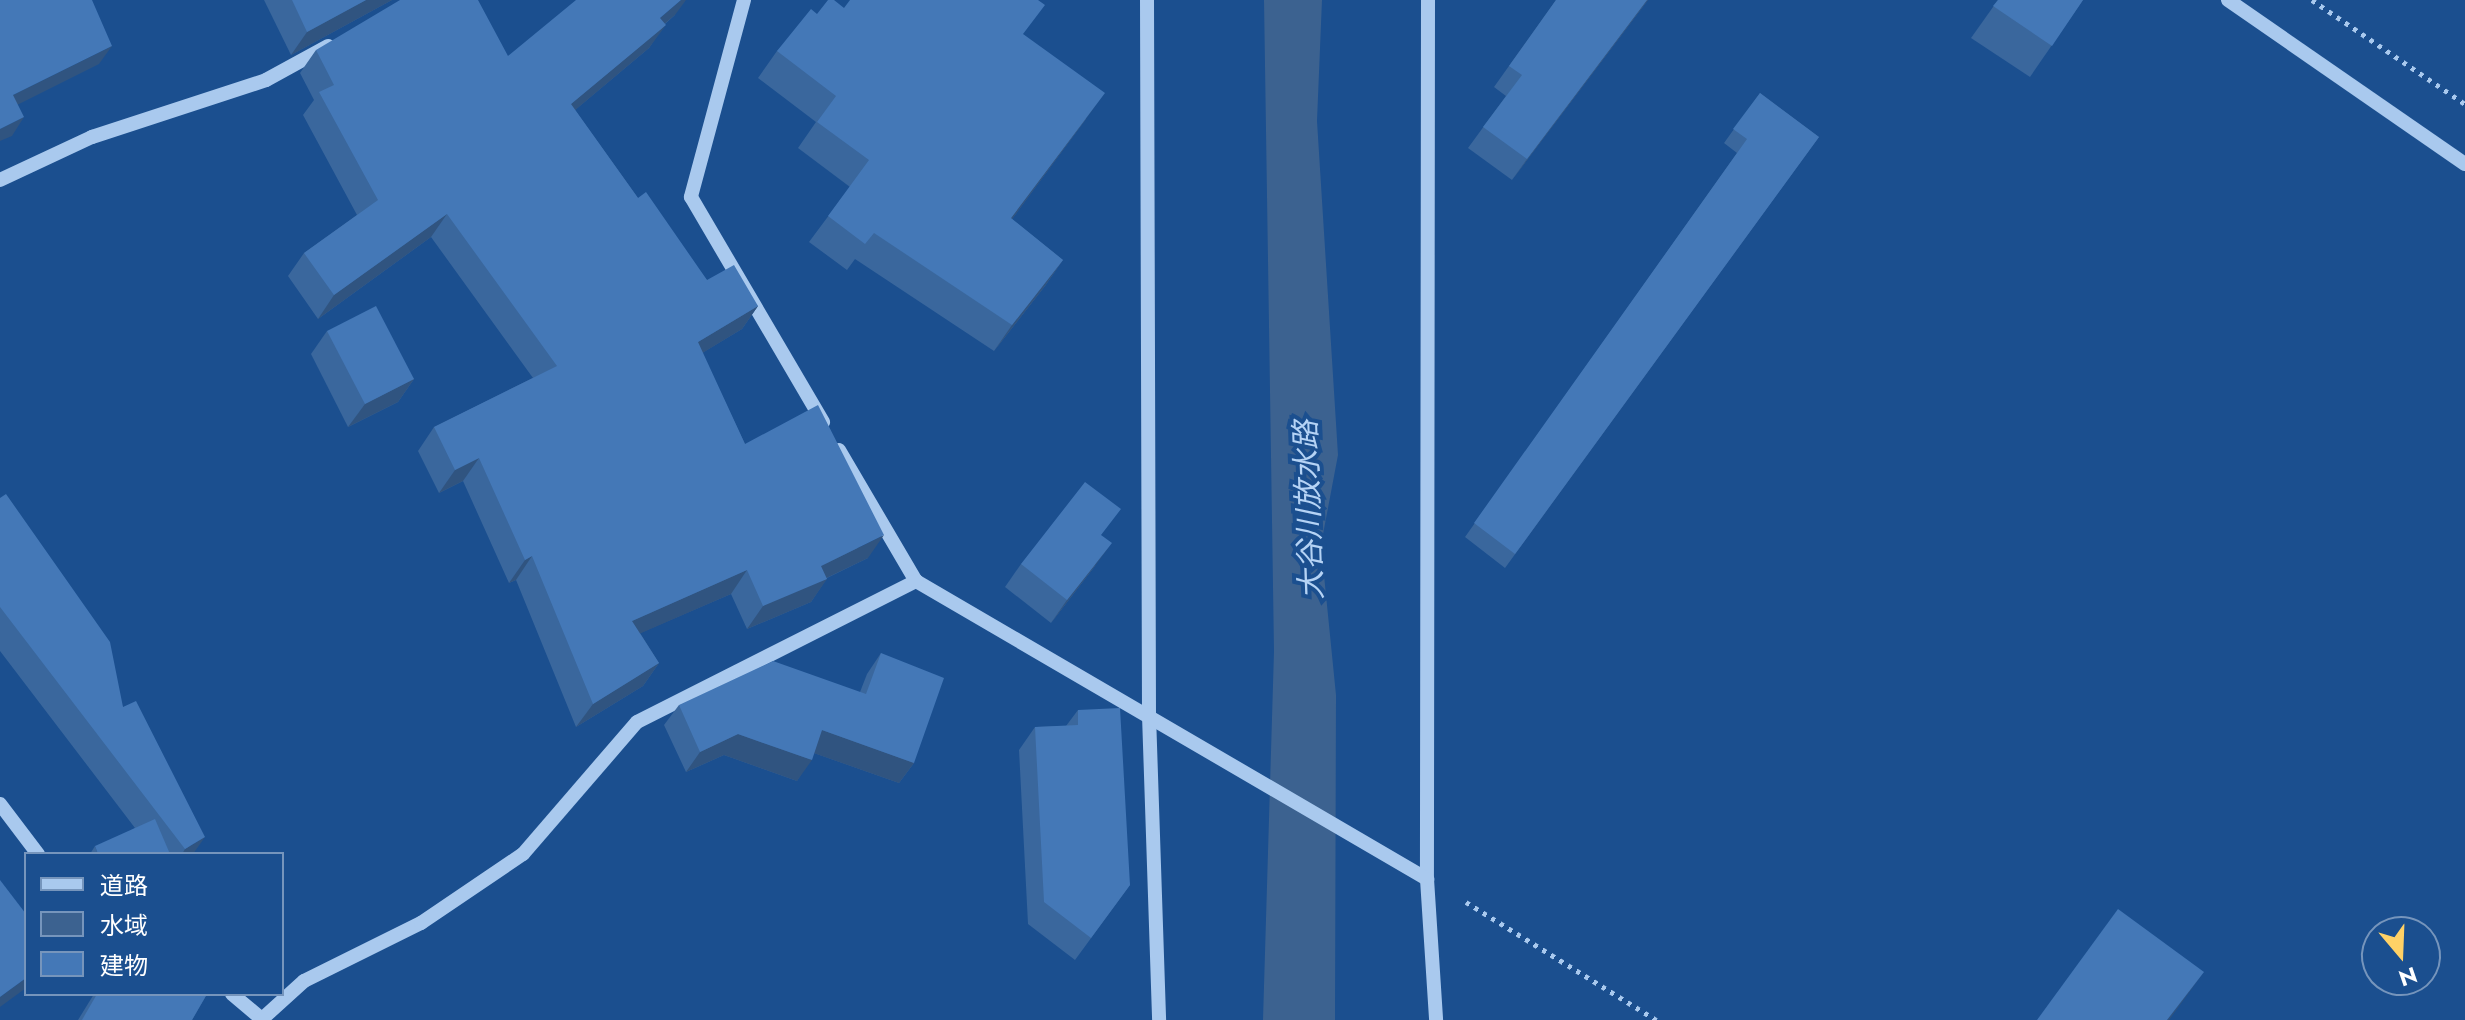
<!DOCTYPE html>
<html>
<head>
<meta charset="utf-8">
<style>
  body { margin:0 }
  #map { position:relative; width:2465px; height:1020px; overflow:hidden; background:#1b4f8f; font-family:Jost,"Noto Sans JP",sans-serif }
  div>[style] { position:absolute }
  .water>* { inset:0; background:#3c6290 }
  .path>* { height:5px; margin-top:-2.5px; transform-origin:0; background:repeating-linear-gradient(90deg,#a9c9ee 0 4px,transparent 0 10px) }
  .minor>* { height:14px; margin:-7px; padding:0 7px; transform-origin:7px; border-radius:7px; background:#a9c9ee }
  .wall>* { inset:0; background:#3a679d }
  .shaded-wall>* { inset:0; background:#305480 }
  .building>* { inset:0; background:#4478b7 }
  span { translate:-50% -50%; white-space:nowrap; text-align:center; line-height:1.15; -webkit-text-stroke:8px #1b4f8f; paint-order:stroke }
  .water-label { font-size:30px; color:#b5d3f5; font-style:italic }
  .legend { position:absolute; left:24px; top:852px; width:260px; height:144px; box-sizing:border-box; background:#1b4f8f; border:2px solid #7695bc; margin:0; padding:10px 14px; list-style:none; font-size:24px; color:#fff }
  .legend li { display:flex; align-items:center; gap:16px; height:40px }
  .legend b { width:40px; border:2px solid #7695bc }
  .north { position:absolute; left:2361px; top:916px; width:80px; height:80px; box-sizing:border-box; background:#1b4f8f; border:2px solid #7695bc; border-radius:50%; rotate:161deg; font-size:22px; font-weight:700; line-height:32px; text-align:center; color:#fff }
  .north::after { content:''; display:block; margin:auto; width:28px; height:36px; background:#ffd166; clip-path:polygon(50% 0,100% 100%,50% 72%,0 100%) }
</style>
</head>
<body>
<div id="map">
  <div class="water">
    <i style="clip-path:polygon(1264px 0,1322px 0,1317px 121px,1338px 455px,1321px 545px,1336px 695px,1335px 1020px,1263px 1020px,1274px 651px)"></i>
  </div>
  <div class="path">
    <i style="left:2312px;top:0;width:185px;rotate:34.2deg"></i>
    <i style="left:1466px;top:902px;width:224px;rotate:31.8deg"></i>
  </div>
  <div class="minor">
    <i style="left:744px;top:0;width:204px;rotate:105.1deg"></i>
    <i style="left:691px;top:197px;width:261px;rotate:59.6deg"></i>
    <i style="left:1147px;top:0;width:715px;rotate:89.84deg"></i>
    <i style="left:1149px;top:715px;width:305px;rotate:88.1deg"></i>
    <i style="left:1428px;top:0;width:879px;rotate:90.07deg"></i>
    <i style="left:1427px;top:879px;width:141px;rotate:86.3deg"></i>
    <i style="left:2228px;top:0;width:288px;rotate:34.7deg"></i>
    <i style="left:0;top:180px;width:102px;rotate:-25.1deg"></i>
    <i style="left:92px;top:137px;width:183px;rotate:-18.1deg"></i>
    <i style="left:266px;top:80px;width:71px;rotate:-28.7deg"></i>
    <i style="left:839px;top:450px;width:152px;rotate:59.6deg"></i>
    <i style="left:916px;top:581px;width:592px;rotate:30.25deg"></i>
    <i style="left:0;top:804px;width:63px;rotate:52.8deg"></i>
    <i style="left:232px;top:994px;width:39px;rotate:40deg"></i>
    <i style="left:261px;top:1020px;width:58px;rotate:-42.2deg"></i>
    <i style="left:304px;top:981px;width:131px;rotate:-26.4deg"></i>
    <i style="left:421px;top:923px;width:123px;rotate:-34.1deg"></i>
    <i style="left:523px;top:854px;width:174px;rotate:-49.2deg"></i>
    <i style="left:637px;top:722px;width:313px;rotate:-26.8deg"></i>
  </div>
  <div class="wall">
    <i style="clip-path:polygon(264px 0,392px 0,291px 55px)"></i>
    <i style="clip-path:polygon(1556px 0,1648px 0,1512px 180px,1468px 148px,1506px 96px,1494px 87px)"></i>
    <i style="clip-path:polygon(1998px 0,2083px 0,2030px 77px,1971px 38px)"></i>
    <i style="clip-path:polygon(844px 8px,1024px 35px,1086px 119px,1012px 219px,1063px 260px,1045px 286px,994px 351px,855px 259px,847px 270px,809px 242px,850px 187px,798px 148px,816px 122px,758px 78px,777px 51px,817px 14px)"></i>
    <i style="clip-path:polygon(675px 15px,665px 24px,649px 48px,575px 110px,638px 198px,707px 280px,758px 306px,742px 329px,702px 353px,745px 444px,868px 558px,827px 578px,811px 602px,747px 629px,731px 594px,640px 633px,659px 663px,643px 686px,576px 727px,516px 580px,509px 583px,463px 481px,439px 493px,418px 451px,434px 427px,533px 378px,431px 237px,318px 319px,288px 276px,304px 253px,357px 215px,303px 115px,314px 100px,300px 73px,316px 50px,508px 56px)"></i>
    <i style="clip-path:polygon(1760px 93px,1819px 137px,1505px 568px,1465px 537px,1737px 153px,1724px 143px)"></i>
    <i style="clip-path:polygon(327px 331px,414px 379px,398px 402px,348px 427px,311px 354px)"></i>
    <i style="clip-path:polygon(0 498px,123px 707px,193px 854px,98px 854px,135px 828px,0 651px)"></i>
    <i style="clip-path:polygon(1102px 536px,1095px 566px,1051px 623px,1005px 587px,1021px 564px)"></i>
    <i style="clip-path:polygon(881px 653px,914px 763px,899px 783px,814px 753px,797px 781px,724px 755px,686px 772px,664px 725px,679px 705px,860px 692px,867px 674px)"></i>
    <i style="clip-path:polygon(1078px 710px,1130px 885px,1075px 960px,1028px 924px,1019px 750px,1035px 727px,1066px 726px)"></i>
    <i style="clip-path:polygon(95px 846px,98px 854px,90px 854px)"></i>
    <i style="clip-path:polygon(94px 994px,207px 994px,192px 1020px,78px 1020px)"></i>
  </div>
  <div class="shaded-wall">
    <i style="clip-path:polygon(366px 0,392px 0,291px 55px,307px 32px)"></i>
    <i style="clip-path:polygon(681px 0,686px 0,675px 15px,644px 41px,660px 18px)"></i>
    <i style="clip-path:polygon(1647px 0,1648px 0,1512px 180px,1527px 159px)"></i>
    <i style="clip-path:polygon(666px 25px,649px 48px,555px 127px,571px 104px)"></i>
    <i style="clip-path:polygon(112px 46px,99px 64px,1px 113px,13px 95px)"></i>
    <i style="clip-path:polygon(1105px 93px,1086px 119px,993px 245px,1011px 218px)"></i>
    <i style="clip-path:polygon(24px 117px,12px 136px,0 141px,0 129px)"></i>
    <i style="clip-path:polygon(447px 214px,431px 237px,318px 319px,334px 295px)"></i>
    <i style="clip-path:polygon(1063px 260px,1045px 286px,994px 351px,1012px 325px)"></i>
    <i style="clip-path:polygon(758px 306px,742px 329px,681px 366px,698px 342px)"></i>
    <i style="clip-path:polygon(414px 379px,398px 402px,348px 427px,365px 404px)"></i>
    <i style="clip-path:polygon(479px 458px,463px 481px,439px 493px,455px 470px)"></i>
    <i style="clip-path:polygon(884px 535px,868px 558px,820px 581px,827px 579px,811px 602px,747px 629px,763px 606px,821px 566px)"></i>
    <i style="clip-path:polygon(1112px 543px,1095px 566px,1051px 623px,1067px 600px)"></i>
    <i style="clip-path:polygon(532px 556px,516px 580px,509px 583px,525px 560px)"></i>
    <i style="clip-path:polygon(747px 570px,731px 594px,616px 644px,632px 621px)"></i>
    <i style="clip-path:polygon(659px 663px,643px 686px,576px 727px,593px 704px)"></i>
    <i style="clip-path:polygon(822px 730px,914px 763px,899px 783px,808px 751px)"></i>
    <i style="clip-path:polygon(738px 734px,812px 760px,797px 781px,724px 755px,686px 772px,700px 752px)"></i>
    <i style="clip-path:polygon(205px 837px,193px 854px,182px 854px,185px 849px)"></i>
    <i style="clip-path:polygon(2204px 972px,2169px 1020px,2167px 1020px)"></i>
    <i style="clip-path:polygon(26px 978px,26px 988px,0 1007px,0 997px)"></i>
  </div>
  <div class="building">
    <i style="clip-path:polygon(0 0,92px 0,112px 46px,13px 95px,24px 117px,0 129px)"></i>
    <i style="clip-path:polygon(292px 0,366px 0,307px 32px)"></i>
    <i style="clip-path:polygon(400px 0,478px 0,508px 56px,576px 0,681px 0,660px 18px,666px 25px,571px 104px,638px 198px,646px 192px,707px 280px,734px 265px,758px 306px,698px 342px,745px 444px,818px 405px,884px 535px,821px 566px,827px 579px,763px 606px,747px 570px,632px 621px,659px 663px,593px 704px,532px 556px,525px 560px,479px 458px,455px 470px,434px 427px,557px 366px,447px 214px,334px 295px,304px 253px,378px 200px,319px 92px,334px 85px,316px 50px)"></i>
    <i style="clip-path:polygon(828px 0,834px 0,844px 8px,850px 0,1038px 0,1045px 5px,1023px 34px,1105px 93px,1011px 218px,1063px 260px,1012px 325px,874px 233px,865px 244px,828px 216px,869px 160px,817px 122px,836px 96px,777px 51px,811px 9px,817px 14px)"></i>
    <i style="clip-path:polygon(1556px 0,1647px 0,1527px 159px,1483px 127px,1522px 75px,1509px 66px)"></i>
    <i style="clip-path:polygon(1998px 0,2083px 0,2052px 46px,1993px 6px)"></i>
    <i style="clip-path:polygon(1760px 93px,1819px 137px,1515px 554px,1474px 523px,1747px 139px,1733px 129px)"></i>
    <i style="clip-path:polygon(376px 306px,414px 379px,365px 404px,327px 331px)"></i>
    <i style="clip-path:polygon(1085px 482px,1121px 509px,1101px 535px,1112px 543px,1067px 600px,1021px 564px)"></i>
    <i style="clip-path:polygon(6px 494px,110px 642px,123px 707px,136px 701px,205px 837px,185px 849px,0 607px,0 498px)"></i>
    <i style="clip-path:polygon(881px 653px,944px 678px,914px 763px,822px 730px,812px 760px,738px 734px,700px 752px,679px 705px,773px 661px,866px 694px)"></i>
    <i style="clip-path:polygon(1120px 708px,1130px 885px,1091px 938px,1044px 902px,1035px 727px,1078px 725px,1078px 710px)"></i>
    <i style="clip-path:polygon(155px 819px,170px 854px,98px 854px,95px 846px)"></i>
    <i style="clip-path:polygon(0 880px,26px 914px,26px 978px,0 997px)"></i>
    <i style="clip-path:polygon(2118px 909px,2204px 972px,2167px 1020px,2037px 1020px)"></i>
    <i style="clip-path:polygon(97px 994px,207px 994px,192px 1020px,82px 1020px)"></i>
  </div>
  <div class="water-label">
    <span style="left:1309px;top:510px;rotate:-92deg">大谷川放水路</span>
  </div>
  <ul class="legend">
  <li><b style="height:10px;background:#a9c9ee"></b>道路</li>
  <li><b style="height:22px;background:#3c6290"></b>水域</li>
  <li><b style="height:22px;background:#4478b7"></b>建物</li>
  </ul>
  <div class="north">N</div>
</div>
</body>
</html>
